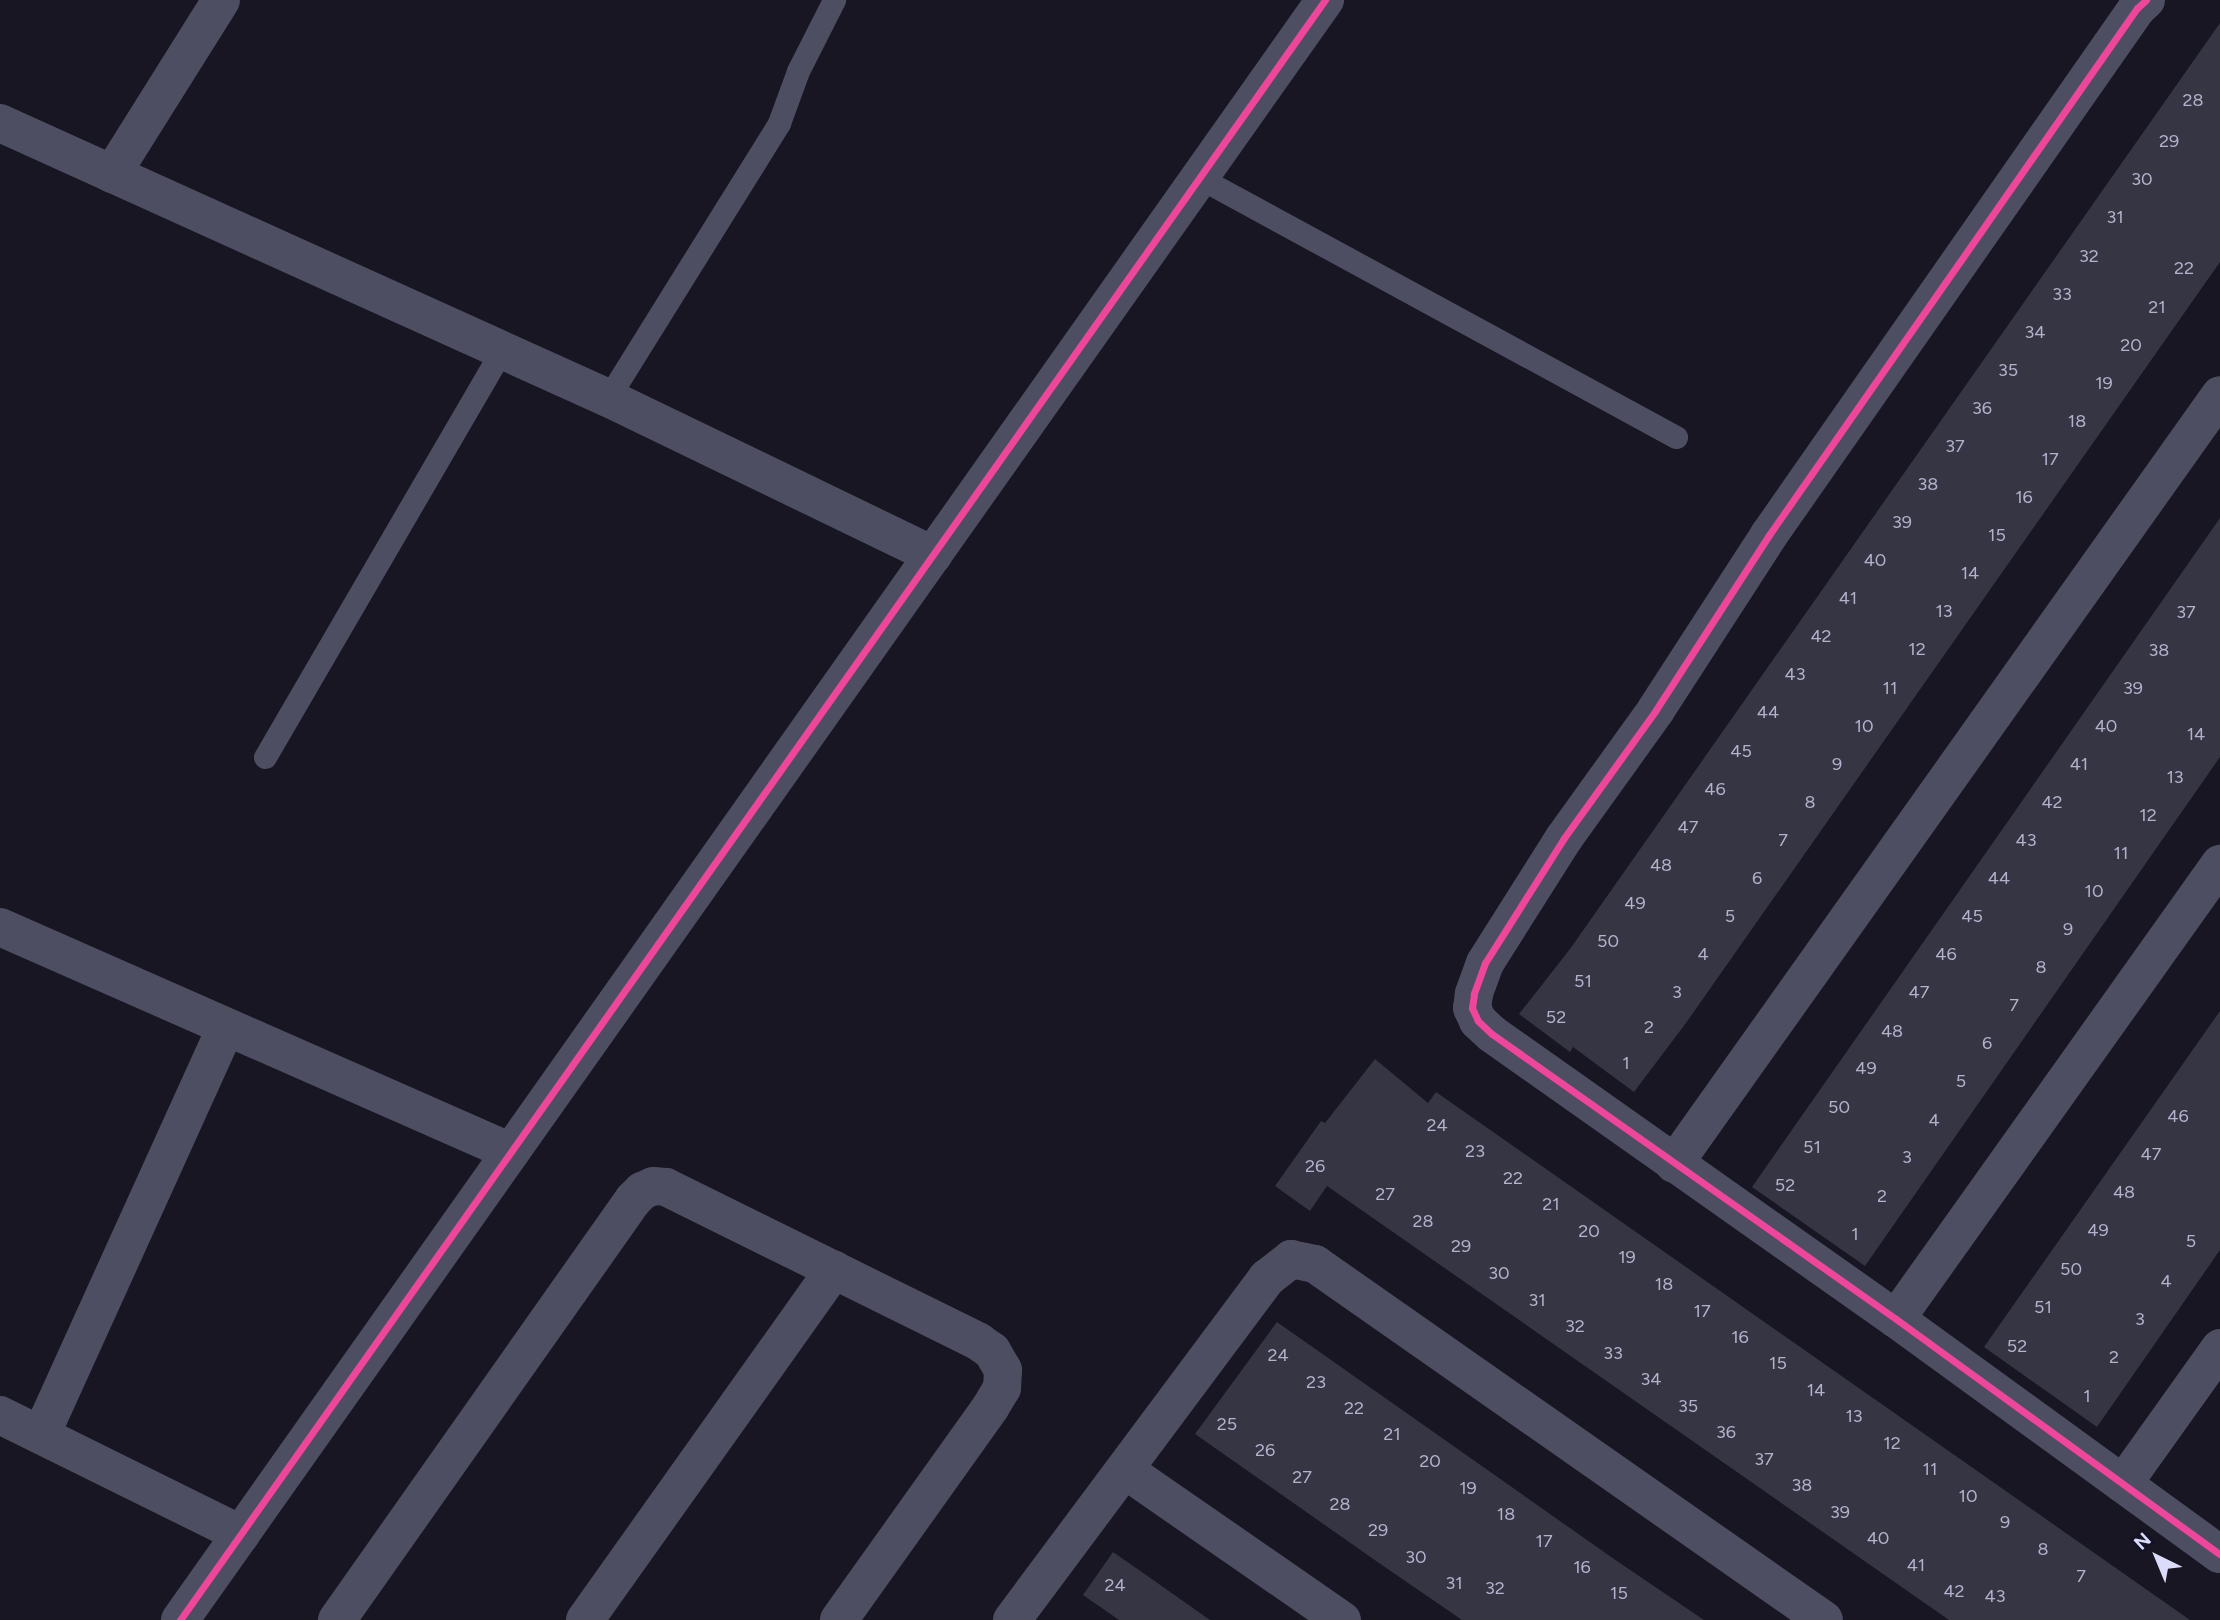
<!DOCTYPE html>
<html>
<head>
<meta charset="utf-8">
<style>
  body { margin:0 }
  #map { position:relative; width:2220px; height:1620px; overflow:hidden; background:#171622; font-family:Figtree,sans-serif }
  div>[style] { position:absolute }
  .building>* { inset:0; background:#353543 }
  .service>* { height:23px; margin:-11.5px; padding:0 11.5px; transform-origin:11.5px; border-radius:11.5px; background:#4d4e61 }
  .minor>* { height:38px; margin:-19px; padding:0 19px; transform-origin:19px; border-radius:19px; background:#4d4e61 }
  .cycleway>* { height:7px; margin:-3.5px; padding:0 3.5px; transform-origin:3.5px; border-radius:3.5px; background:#ed469a }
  span { translate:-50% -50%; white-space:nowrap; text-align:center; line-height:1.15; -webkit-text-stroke:5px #131226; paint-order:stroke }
  .number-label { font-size:18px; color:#b2b2cd }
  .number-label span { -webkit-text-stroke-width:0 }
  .north { position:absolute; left:2122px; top:1522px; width:70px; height:70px; -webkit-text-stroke:5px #131226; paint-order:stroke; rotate:317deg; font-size:19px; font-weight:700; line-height:28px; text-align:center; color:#dbdcfb }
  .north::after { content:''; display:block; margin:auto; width:24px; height:32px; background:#dbdcfb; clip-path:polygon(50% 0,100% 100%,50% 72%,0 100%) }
</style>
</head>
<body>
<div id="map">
  <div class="building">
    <i style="clip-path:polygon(2220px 23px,2220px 262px,1686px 1023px,1634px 1092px,1573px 1047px,1570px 1052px,1519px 1014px,1570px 949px)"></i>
    <i style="clip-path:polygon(2220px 518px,2220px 757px,1865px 1266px,1752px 1187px)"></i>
    <i style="clip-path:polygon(2220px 1011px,2220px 1250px,2097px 1427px,1984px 1347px)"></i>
    <i style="clip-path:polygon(1375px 1059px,1428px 1103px,1436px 1092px,2190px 1620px,1949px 1620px,1327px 1186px,1310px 1211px,1275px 1186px,1321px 1121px,1325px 1123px)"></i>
    <i style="clip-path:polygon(1277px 1322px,1614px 1559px,1704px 1620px,1462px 1620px,1379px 1563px,1195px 1434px)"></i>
    <i style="clip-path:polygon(1113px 1552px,1149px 1577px,1210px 1620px,1119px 1620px,1083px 1595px)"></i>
  </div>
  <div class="service">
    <i style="left:1200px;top:178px;width:542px;rotate:28.55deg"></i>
    <i style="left:608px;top:398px;width:324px;rotate:-58.1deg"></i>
    <i style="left:779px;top:123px;width:55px;rotate:-69.9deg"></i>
    <i style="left:798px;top:71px;width:80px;rotate:-63.1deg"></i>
    <i style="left:265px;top:757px;width:471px;rotate:-59.8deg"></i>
  </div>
  <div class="minor">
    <i style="left:2146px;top:0;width:12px;rotate:138deg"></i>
    <i style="left:2137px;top:8px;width:643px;rotate:124.93deg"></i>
    <i style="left:1769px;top:535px;width:208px;rotate:122.9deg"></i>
    <i style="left:1656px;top:710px;width:158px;rotate:125.7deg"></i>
    <i style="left:1564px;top:838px;width:148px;rotate:122.3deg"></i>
    <i style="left:1485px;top:963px;width:33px;rotate:110deg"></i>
    <i style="left:1474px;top:994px;width:14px;rotate:98deg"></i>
    <i style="left:1472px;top:1008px;width:14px;rotate:65deg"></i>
    <i style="left:1478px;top:1021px;width:19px;rotate:43deg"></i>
    <i style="left:1492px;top:1034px;width:494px;rotate:35.2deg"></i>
    <i style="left:1896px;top:1319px;width:400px;rotate:36deg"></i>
    <i style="left:0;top:123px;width:667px;rotate:24.34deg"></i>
    <i style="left:608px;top:398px;width:361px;rotate:25.8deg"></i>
    <i style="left:112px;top:174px;width:205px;rotate:-57.9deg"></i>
    <i style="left:0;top:927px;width:558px;rotate:23.76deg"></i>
    <i style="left:1674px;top:1164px;width:943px;rotate:-54.62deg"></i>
    <i style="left:1896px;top:1319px;width:559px;rotate:-54.55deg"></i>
    <i style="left:0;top:1415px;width:269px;rotate:26.3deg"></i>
    <i style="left:41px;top:1435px;width:448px;rotate:-65.6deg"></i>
    <i style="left:1125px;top:1470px;width:264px;rotate:34.7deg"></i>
    <i style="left:2123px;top:1484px;width:167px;rotate:-54.5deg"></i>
    <i style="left:180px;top:1620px;width:1984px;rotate:-54.75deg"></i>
    <i style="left:337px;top:1620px;width:514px;rotate:-54.83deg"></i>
    <i style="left:633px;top:1200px;width:13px;rotate:-45deg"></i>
    <i style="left:642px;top:1191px;width:12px;rotate:-24deg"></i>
    <i style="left:653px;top:1186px;width:13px;rotate:4deg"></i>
    <i style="left:666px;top:1187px;width:349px;rotate:26.3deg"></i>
    <i style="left:979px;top:1342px;width:16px;rotate:35deg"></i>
    <i style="left:992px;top:1351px;width:22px;rotate:60deg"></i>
    <i style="left:1003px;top:1370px;width:18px;rotate:93deg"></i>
    <i style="left:1002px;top:1388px;width:23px;rotate:121deg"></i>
    <i style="left:990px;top:1408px;width:260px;rotate:125.5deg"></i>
    <i style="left:585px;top:1620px;width:430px;rotate:-54.6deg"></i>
    <i style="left:1012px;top:1620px;width:427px;rotate:-53.3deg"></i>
    <i style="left:1267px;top:1278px;width:31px;rotate:-38deg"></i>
    <i style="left:1291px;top:1259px;width:25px;rotate:12deg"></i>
    <i style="left:1315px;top:1264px;width:621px;rotate:34.97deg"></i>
  </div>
  <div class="cycleway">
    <i style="left:2146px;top:0;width:12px;rotate:138deg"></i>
    <i style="left:2137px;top:8px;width:643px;rotate:124.93deg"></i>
    <i style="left:1769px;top:535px;width:208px;rotate:122.9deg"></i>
    <i style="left:1656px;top:710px;width:158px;rotate:125.7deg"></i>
    <i style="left:1564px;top:838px;width:148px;rotate:122.3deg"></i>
    <i style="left:1485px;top:963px;width:33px;rotate:110deg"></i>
    <i style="left:1474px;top:994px;width:14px;rotate:98deg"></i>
    <i style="left:1472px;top:1008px;width:14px;rotate:65deg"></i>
    <i style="left:1478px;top:1021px;width:19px;rotate:43deg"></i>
    <i style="left:1492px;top:1034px;width:494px;rotate:35.2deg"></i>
    <i style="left:1896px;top:1319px;width:400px;rotate:36deg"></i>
    <i style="left:180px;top:1620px;width:1984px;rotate:-54.75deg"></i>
  </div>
  <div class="number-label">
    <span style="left:2193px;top:100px">28</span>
    <span style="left:2169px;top:141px">29</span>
    <span style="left:2142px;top:179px">30</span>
    <span style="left:2115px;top:217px">31</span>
    <span style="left:2089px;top:256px">32</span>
    <span style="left:2184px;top:268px">22</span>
    <span style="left:2062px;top:294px">33</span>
    <span style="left:2157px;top:307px">21</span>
    <span style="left:2035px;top:332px">34</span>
    <span style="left:2131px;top:345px">20</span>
    <span style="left:2008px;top:370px">35</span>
    <span style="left:2104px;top:383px">19</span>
    <span style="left:1982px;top:408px">36</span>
    <span style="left:2077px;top:421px">18</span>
    <span style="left:1955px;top:446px">37</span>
    <span style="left:2050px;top:459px">17</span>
    <span style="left:1928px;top:484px">38</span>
    <span style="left:2024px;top:497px">16</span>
    <span style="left:1902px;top:522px">39</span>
    <span style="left:1997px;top:535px">15</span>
    <span style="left:1875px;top:560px">40</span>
    <span style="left:1970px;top:573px">14</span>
    <span style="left:1848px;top:598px">41</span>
    <span style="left:1944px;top:611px">13</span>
    <span style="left:2186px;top:612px">37</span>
    <span style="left:1821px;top:636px">42</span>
    <span style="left:1917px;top:649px">12</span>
    <span style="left:2159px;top:650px">38</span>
    <span style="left:1795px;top:674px">43</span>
    <span style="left:1890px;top:688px">11</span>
    <span style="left:2133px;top:688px">39</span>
    <span style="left:1768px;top:712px">44</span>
    <span style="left:1864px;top:726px">10</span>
    <span style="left:2106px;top:726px">40</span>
    <span style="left:2196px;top:734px">14</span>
    <span style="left:1741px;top:751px">45</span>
    <span style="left:1837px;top:764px">9</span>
    <span style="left:2079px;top:764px">41</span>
    <span style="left:2175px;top:777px">13</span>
    <span style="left:1715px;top:789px">46</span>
    <span style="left:1810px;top:802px">8</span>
    <span style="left:2052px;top:802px">42</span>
    <span style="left:2148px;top:815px">12</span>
    <span style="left:1688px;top:827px">47</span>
    <span style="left:1783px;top:840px">7</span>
    <span style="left:2026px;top:840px">43</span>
    <span style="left:2121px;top:853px">11</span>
    <span style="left:1661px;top:865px">48</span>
    <span style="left:1757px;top:878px">6</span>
    <span style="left:1999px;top:878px">44</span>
    <span style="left:2094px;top:891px">10</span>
    <span style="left:1635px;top:903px">49</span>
    <span style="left:1730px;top:916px">5</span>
    <span style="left:1972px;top:916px">45</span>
    <span style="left:2068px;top:929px">9</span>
    <span style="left:1608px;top:941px">50</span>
    <span style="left:1703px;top:954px">4</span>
    <span style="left:1946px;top:954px">46</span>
    <span style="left:2041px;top:967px">8</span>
    <span style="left:1583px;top:981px">51</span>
    <span style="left:1677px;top:992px">3</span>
    <span style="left:1919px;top:992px">47</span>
    <span style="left:2014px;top:1005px">7</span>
    <span style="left:1556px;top:1017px">52</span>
    <span style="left:1649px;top:1027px">2</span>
    <span style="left:1892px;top:1031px">48</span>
    <span style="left:1987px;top:1043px">6</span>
    <span style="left:1626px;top:1063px">1</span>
    <span style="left:1866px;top:1068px">49</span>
    <span style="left:1961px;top:1081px">5</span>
    <span style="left:1839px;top:1107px">50</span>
    <span style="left:2178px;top:1116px">46</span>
    <span style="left:1934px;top:1120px">4</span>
    <span style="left:1437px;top:1125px">24</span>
    <span style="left:1812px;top:1147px">51</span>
    <span style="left:1475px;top:1151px">23</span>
    <span style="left:2151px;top:1154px">47</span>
    <span style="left:1907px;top:1157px">3</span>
    <span style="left:1315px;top:1166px">26</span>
    <span style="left:1513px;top:1178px">22</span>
    <span style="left:1785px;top:1185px">52</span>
    <span style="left:2124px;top:1192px">48</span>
    <span style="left:1385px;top:1194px">27</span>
    <span style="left:1882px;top:1196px">2</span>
    <span style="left:1551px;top:1204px">21</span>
    <span style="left:1423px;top:1221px">28</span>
    <span style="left:2098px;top:1230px">49</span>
    <span style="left:1589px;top:1231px">20</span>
    <span style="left:1855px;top:1234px">1</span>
    <span style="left:2191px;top:1241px">5</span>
    <span style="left:1461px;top:1246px">29</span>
    <span style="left:1627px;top:1257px">19</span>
    <span style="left:2071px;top:1269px">50</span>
    <span style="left:1499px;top:1273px">30</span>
    <span style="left:2166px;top:1281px">4</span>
    <span style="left:1664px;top:1284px">18</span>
    <span style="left:1537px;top:1300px">31</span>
    <span style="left:2043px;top:1307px">51</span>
    <span style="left:1702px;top:1311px">17</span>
    <span style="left:2140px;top:1319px">3</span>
    <span style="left:1575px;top:1326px">32</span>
    <span style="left:1740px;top:1337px">16</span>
    <span style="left:2017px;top:1346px">52</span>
    <span style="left:1613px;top:1353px">33</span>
    <span style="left:1278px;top:1355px">24</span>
    <span style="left:2114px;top:1357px">2</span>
    <span style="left:1778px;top:1363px">15</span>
    <span style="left:1651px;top:1379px">34</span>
    <span style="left:1316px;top:1382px">23</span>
    <span style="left:1816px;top:1390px">14</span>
    <span style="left:2087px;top:1396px">1</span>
    <span style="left:1688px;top:1406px">35</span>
    <span style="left:1354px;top:1408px">22</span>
    <span style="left:1854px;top:1416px">13</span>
    <span style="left:1227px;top:1424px">25</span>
    <span style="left:1726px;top:1432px">36</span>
    <span style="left:1392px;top:1434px">21</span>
    <span style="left:1892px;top:1443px">12</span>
    <span style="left:1265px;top:1450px">26</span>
    <span style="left:1764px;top:1459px">37</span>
    <span style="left:1430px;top:1461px">20</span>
    <span style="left:1930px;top:1469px">11</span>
    <span style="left:1302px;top:1477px">27</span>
    <span style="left:1802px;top:1485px">38</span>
    <span style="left:1468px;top:1488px">19</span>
    <span style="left:1968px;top:1496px">10</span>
    <span style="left:1340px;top:1504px">28</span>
    <span style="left:1840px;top:1512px">39</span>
    <span style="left:1506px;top:1514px">18</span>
    <span style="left:2005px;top:1522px">9</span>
    <span style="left:1378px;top:1530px">29</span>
    <span style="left:1878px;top:1538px">40</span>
    <span style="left:1544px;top:1541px">17</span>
    <span style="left:2043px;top:1549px">8</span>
    <span style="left:1416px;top:1557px">30</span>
    <span style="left:1916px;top:1565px">41</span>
    <span style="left:1582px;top:1567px">16</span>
    <span style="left:2081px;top:1576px">7</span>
    <span style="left:1454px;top:1583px">31</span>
    <span style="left:1115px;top:1585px">24</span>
    <span style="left:1495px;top:1588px">32</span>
    <span style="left:1954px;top:1591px">42</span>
    <span style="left:1619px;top:1593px">15</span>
    <span style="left:1995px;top:1596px">43</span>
  </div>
  <div class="north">N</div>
</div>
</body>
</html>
